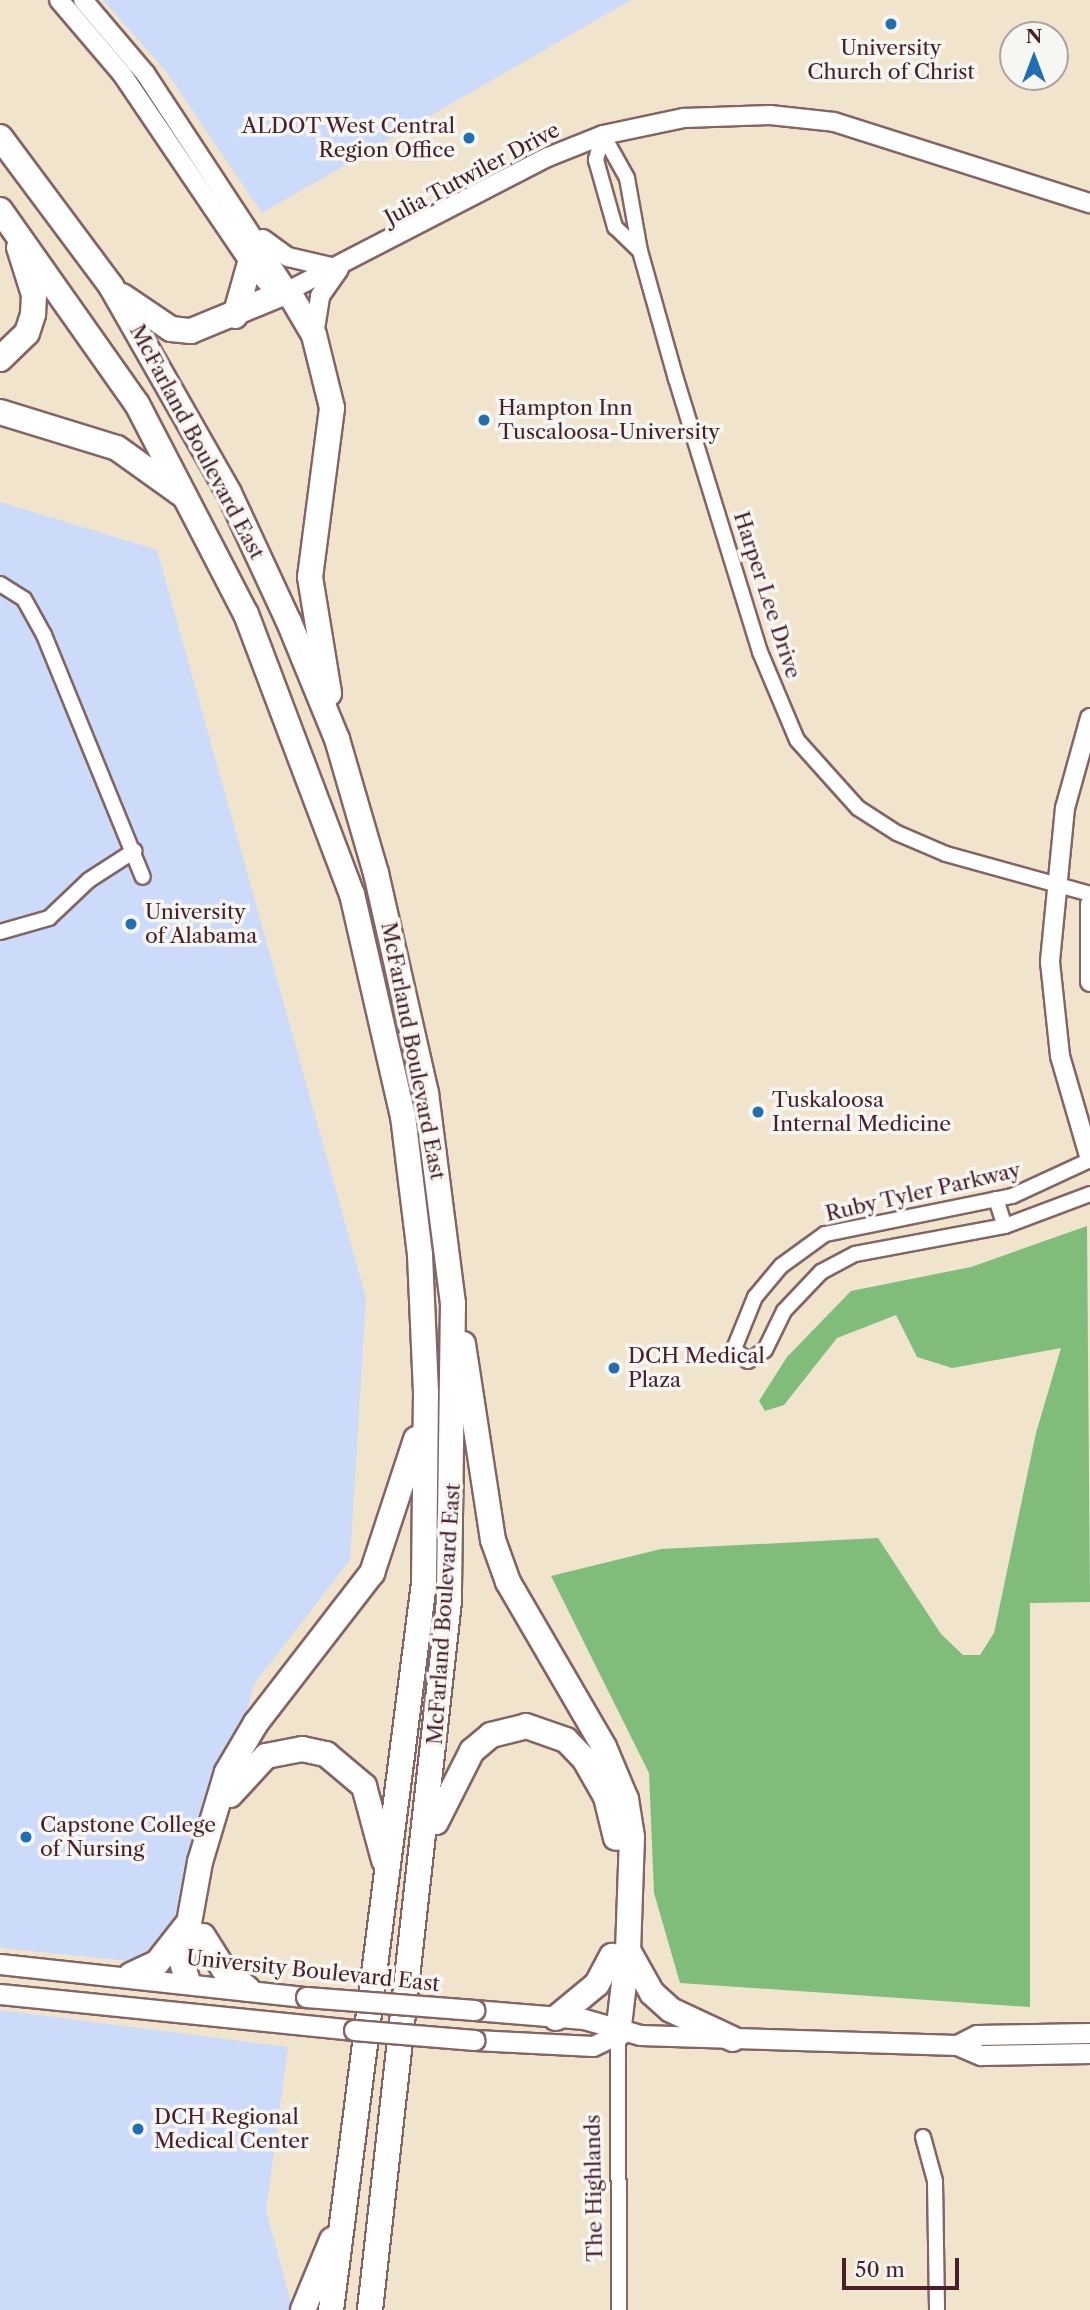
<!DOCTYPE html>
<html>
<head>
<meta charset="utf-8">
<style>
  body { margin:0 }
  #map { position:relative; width:1090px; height:2310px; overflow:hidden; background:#f1e4cd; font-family:"Libre Caslon Text",serif }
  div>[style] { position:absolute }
  .built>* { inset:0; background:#cbdbf9 }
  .forest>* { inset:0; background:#80bc7a }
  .roads { filter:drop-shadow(2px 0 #846464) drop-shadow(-2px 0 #846464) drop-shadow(0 2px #846464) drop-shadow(0 -2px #846464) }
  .minor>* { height:14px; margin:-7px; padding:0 7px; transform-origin:7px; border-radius:7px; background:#fff }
  .tertiary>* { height:18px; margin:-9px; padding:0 9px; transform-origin:9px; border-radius:9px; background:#fff }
  .secondary>* { height:19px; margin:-9.5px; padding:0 9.5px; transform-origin:9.5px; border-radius:9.5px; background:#fff }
  .motorway>* { height:24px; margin:-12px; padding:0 12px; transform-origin:12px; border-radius:12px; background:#fff }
  .bridges { filter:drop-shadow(2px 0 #846464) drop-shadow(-2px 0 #846464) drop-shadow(0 2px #846464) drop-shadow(0 -2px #846464) }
  .secondary-bridge>* { height:19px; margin:-9.5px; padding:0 9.5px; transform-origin:9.5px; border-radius:9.5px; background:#fff }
  .dots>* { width:19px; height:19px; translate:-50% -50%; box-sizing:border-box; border:4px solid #f6f6f2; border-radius:50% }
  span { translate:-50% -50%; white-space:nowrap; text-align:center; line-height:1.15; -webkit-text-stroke:7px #f6f6f2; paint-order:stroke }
  .poi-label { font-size:21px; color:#4a1f2b }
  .right { translate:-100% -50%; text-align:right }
  .left { translate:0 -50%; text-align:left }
  .street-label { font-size:21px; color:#4a1f2b }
  .north { position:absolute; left:999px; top:21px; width:70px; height:70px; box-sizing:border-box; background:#f6f6f2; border:2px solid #b1a0a2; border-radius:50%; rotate:0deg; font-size:19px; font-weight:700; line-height:28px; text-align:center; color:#4a1f2b }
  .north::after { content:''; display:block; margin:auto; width:24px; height:32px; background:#1f6fb2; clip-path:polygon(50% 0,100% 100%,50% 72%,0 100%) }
  .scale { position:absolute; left:842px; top:2258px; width:117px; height:32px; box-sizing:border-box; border:4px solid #4a1f2b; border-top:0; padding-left:9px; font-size:21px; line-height:24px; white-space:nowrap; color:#4a1f2b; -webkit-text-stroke:5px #f6f6f2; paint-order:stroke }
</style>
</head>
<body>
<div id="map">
  <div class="built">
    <i style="clip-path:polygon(103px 0,631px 0,262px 213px,165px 70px)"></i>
    <i style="clip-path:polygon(0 502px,157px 550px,366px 1298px,350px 1560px,255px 1683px,203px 1861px,169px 1938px,130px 1961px,0 1948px)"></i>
    <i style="clip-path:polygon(0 2010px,288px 2047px,266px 2211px,293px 2310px,0 2310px)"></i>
  </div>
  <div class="forest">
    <i style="clip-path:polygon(1087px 1226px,1090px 1602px,1030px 1603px,1030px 2007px,680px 1983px,654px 1893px,649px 1773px,551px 1576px,661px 1549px,878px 1538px,941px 1634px,963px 1655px,980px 1655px,994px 1633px,1036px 1433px,1061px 1348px,952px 1368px,917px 1357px,896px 1315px,837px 1338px,784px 1405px,765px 1411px,759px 1401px,787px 1357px,851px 1291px,971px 1267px)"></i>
  </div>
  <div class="roads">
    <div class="minor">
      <i style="left:603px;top:135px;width:49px;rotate:60.8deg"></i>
      <i style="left:627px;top:178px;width:74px;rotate:79.9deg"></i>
      <i style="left:640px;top:251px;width:133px;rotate:74.3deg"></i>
      <i style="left:676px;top:379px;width:286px;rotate:72.9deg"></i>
      <i style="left:760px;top:652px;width:95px;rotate:67.2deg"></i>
      <i style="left:797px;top:740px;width:91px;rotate:48.1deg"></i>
      <i style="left:858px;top:808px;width:46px;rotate:32.7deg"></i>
      <i style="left:897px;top:833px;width:53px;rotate:23.2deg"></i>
      <i style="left:946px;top:854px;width:149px;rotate:15.5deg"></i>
      <i style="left:603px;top:135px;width:26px;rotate:106deg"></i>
      <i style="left:596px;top:160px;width:70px;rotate:74.2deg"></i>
      <i style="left:615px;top:227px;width:35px;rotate:44deg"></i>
      <i style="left:0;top:584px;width:28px;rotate:32deg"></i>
      <i style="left:24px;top:599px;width:41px;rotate:60.9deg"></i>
      <i style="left:44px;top:635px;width:261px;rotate:67.8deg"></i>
      <i style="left:0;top:932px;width:51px;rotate:-15.9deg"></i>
      <i style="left:49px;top:918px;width:55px;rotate:-43.5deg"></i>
      <i style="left:89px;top:880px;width:54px;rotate:-32.8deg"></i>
      <i style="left:1090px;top:1160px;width:86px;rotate:155.2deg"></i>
      <i style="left:1012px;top:1196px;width:191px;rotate:168.5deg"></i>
      <i style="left:825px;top:1234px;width:54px;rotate:144deg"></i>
      <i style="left:781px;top:1266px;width:40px;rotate:130deg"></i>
      <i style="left:755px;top:1297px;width:56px;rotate:112deg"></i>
      <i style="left:734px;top:1349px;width:18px;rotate:41deg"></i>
      <i style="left:748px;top:1361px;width:20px;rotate:-33deg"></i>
      <i style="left:765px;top:1350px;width:43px;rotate:-64deg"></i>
      <i style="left:784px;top:1311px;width:54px;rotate:-46.5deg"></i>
      <i style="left:821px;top:1272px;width:38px;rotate:-28deg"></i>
      <i style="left:855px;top:1254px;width:153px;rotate:-10.6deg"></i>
      <i style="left:1005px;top:1226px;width:91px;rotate:-20.6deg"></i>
      <i style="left:996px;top:1199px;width:28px;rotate:72deg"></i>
      <i style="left:618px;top:2034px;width:276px;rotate:89.8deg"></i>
      <i style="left:923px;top:2137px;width:46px;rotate:74.7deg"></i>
      <i style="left:935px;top:2181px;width:129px;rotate:89.1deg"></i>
    </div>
    <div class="tertiary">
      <i style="left:59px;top:0;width:97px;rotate:49.6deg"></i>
      <i style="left:122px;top:74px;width:228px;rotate:55.9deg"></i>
      <i style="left:250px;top:263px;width:33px;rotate:49deg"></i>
      <i style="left:272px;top:288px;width:16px;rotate:11deg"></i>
      <i style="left:83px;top:0;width:96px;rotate:49.7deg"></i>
      <i style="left:145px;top:73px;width:261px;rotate:56.7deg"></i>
      <i style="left:263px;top:239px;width:31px;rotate:36deg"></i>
      <i style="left:288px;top:257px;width:52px;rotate:13.2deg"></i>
      <i style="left:288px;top:291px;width:292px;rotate:-27.3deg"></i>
      <i style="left:548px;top:157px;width:59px;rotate:-21.8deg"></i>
      <i style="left:603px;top:135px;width:83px;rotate:-11.9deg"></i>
      <i style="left:684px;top:118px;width:86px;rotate:-2deg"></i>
      <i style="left:770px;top:115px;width:64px;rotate:6.2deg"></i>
      <i style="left:834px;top:122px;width:269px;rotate:17.6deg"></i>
      <i style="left:314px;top:335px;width:39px;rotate:-81deg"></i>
      <i style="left:320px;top:296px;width:33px;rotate:-55deg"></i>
      <i style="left:1090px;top:718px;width:93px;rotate:105.5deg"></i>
      <i style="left:1065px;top:808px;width:155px;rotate:95.6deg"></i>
      <i style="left:1050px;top:962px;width:95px;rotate:83.9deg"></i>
      <i style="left:1060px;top:1056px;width:107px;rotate:73.8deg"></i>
      <i style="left:1090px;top:904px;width:78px;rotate:90deg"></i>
    </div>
    <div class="secondary">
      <i style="left:0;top:1964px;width:308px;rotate:6.2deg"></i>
      <i style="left:0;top:1994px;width:356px;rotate:5.8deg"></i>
      <i style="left:474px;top:2010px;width:110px;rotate:4.7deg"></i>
      <i style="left:584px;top:2019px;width:58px;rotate:15.9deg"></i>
      <i style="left:640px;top:2035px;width:317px;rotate:1.8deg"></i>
      <i style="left:957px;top:2045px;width:26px;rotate:23deg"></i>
      <i style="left:981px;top:2055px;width:109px;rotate:-1.1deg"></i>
      <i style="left:475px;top:2040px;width:118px;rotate:2.9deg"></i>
      <i style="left:593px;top:2046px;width:28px;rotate:-26deg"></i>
      <i style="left:957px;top:2045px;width:22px;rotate:-27deg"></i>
      <i style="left:977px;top:2035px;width:113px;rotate:-1deg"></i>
    </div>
    <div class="motorway">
      <i style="left:0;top:137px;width:186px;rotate:53.3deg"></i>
      <i style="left:111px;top:286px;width:238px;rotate:60.3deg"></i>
      <i style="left:229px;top:493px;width:142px;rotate:65.1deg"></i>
      <i style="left:289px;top:622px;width:126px;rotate:67.7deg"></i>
      <i style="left:337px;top:739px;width:140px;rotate:73.8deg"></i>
      <i style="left:376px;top:873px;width:226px;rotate:77.2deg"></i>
      <i style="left:426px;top:1093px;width:212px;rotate:82.7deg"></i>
      <i style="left:453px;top:1303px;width:298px;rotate:90.8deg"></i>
      <i style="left:449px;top:1601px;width:713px;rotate:96.36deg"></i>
      <i style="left:0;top:210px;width:237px;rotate:54.8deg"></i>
      <i style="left:137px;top:404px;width:237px;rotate:62.6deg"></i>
      <i style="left:246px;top:614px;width:299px;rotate:69.3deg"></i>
      <i style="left:352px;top:894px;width:228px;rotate:77.1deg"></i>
      <i style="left:403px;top:1116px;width:140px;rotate:83deg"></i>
      <i style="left:420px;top:1255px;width:138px;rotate:87.5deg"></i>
      <i style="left:426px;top:1393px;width:190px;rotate:90.6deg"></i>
      <i style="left:424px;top:1583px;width:733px;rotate:97.29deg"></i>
      <i style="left:122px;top:296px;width:59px;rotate:34deg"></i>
      <i style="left:171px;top:329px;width:20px;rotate:6deg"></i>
      <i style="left:191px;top:331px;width:105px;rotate:-22.4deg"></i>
      <i style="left:288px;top:291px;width:51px;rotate:59.4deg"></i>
      <i style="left:314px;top:335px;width:75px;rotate:76.1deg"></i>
      <i style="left:332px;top:408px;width:170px;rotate:97.4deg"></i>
      <i style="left:310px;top:577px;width:118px;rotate:80.7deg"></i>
      <i style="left:235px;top:316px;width:55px;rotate:-74.2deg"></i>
      <i style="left:0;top:359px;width:37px;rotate:-44deg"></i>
      <i style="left:27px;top:333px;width:20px;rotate:-72deg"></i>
      <i style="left:33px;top:314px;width:19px;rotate:-87deg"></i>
      <i style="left:34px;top:295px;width:50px;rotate:-107.4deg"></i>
      <i style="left:0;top:412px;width:122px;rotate:17.1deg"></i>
      <i style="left:117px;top:448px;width:82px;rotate:35.6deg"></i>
      <i style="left:463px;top:1344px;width:198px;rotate:81.3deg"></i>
      <i style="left:493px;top:1540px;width:45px;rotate:70.3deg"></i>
      <i style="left:508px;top:1582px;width:191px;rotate:59.8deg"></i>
      <i style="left:604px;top:1747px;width:56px;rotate:67.1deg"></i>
      <i style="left:626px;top:1799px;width:38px;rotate:81deg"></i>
      <i style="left:632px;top:1837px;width:112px;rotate:92deg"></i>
      <i style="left:628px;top:1949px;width:86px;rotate:96.7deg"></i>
      <i style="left:230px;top:1795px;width:53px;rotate:-47.3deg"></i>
      <i style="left:266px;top:1756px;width:37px;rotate:-11deg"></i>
      <i style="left:302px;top:1749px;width:25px;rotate:12deg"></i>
      <i style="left:326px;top:1754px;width:50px;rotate:40.1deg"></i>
      <i style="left:364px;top:1786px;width:77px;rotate:74.9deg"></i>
      <i style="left:436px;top:1822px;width:80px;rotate:-63.1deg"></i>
      <i style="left:472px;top:1751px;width:25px;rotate:-40deg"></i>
      <i style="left:491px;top:1735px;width:36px;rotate:-14deg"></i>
      <i style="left:526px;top:1726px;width:42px;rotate:19.3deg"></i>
      <i style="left:566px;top:1740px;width:28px;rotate:46deg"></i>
      <i style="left:585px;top:1760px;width:43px;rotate:60.4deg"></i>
      <i style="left:606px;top:1797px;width:42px;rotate:76.3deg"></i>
      <i style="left:203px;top:1936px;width:39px;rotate:58deg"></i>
      <i style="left:224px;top:1969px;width:31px;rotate:40deg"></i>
      <i style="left:628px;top:1950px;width:49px;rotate:60.8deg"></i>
      <i style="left:652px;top:1993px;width:25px;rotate:42deg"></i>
      <i style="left:671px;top:2010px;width:68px;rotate:25.1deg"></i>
      <i style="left:131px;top:1975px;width:29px;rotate:-25deg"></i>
      <i style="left:157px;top:1963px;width:47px;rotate:-51.9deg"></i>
      <i style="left:188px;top:1982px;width:21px;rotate:-107deg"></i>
      <i style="left:182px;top:1962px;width:102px;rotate:-79.8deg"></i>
      <i style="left:200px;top:1862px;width:94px;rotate:-73.3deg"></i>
      <i style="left:227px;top:1772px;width:57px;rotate:-59.4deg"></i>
      <i style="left:256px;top:1723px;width:190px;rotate:-52.3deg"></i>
      <i style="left:372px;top:1573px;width:141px;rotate:-71.8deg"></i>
      <i style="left:556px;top:2018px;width:53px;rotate:-39.7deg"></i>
      <i style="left:597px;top:1984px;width:32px;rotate:-62deg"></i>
      <i style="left:303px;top:2310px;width:76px;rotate:-67.5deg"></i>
    </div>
  </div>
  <div class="bridges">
    <div class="secondary-bridge">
      <i style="left:306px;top:1997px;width:169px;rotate:4.4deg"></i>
      <i style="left:354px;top:2030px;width:121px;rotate:4.7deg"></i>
    </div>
  </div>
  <div class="dots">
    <i style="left:891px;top:24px;background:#1f6fb2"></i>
    <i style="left:469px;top:138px;background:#1f6fb2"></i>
    <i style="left:484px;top:420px;background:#1f6fb2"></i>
    <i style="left:131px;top:924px;background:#1f6fb2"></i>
    <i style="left:758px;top:1112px;background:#1f6fb2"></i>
    <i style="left:614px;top:1368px;background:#1f6fb2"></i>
    <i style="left:26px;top:1837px;background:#1f6fb2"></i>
    <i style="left:138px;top:2129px;background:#1f6fb2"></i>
  </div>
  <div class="poi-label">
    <span style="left:891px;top:60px">University<br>Church of Christ</span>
    <span class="right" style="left:455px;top:138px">ALDOT West Central<br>Region Office</span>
    <span class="left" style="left:498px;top:420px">Hampton Inn<br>Tuscaloosa-University</span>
    <span class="left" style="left:145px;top:924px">University<br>of Alabama</span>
    <span class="left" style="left:772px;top:1112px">Tuskaloosa<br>Internal Medicine</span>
    <span class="left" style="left:628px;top:1368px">DCH Medical<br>Plaza</span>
    <span class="left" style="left:40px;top:1837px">Capstone College<br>of Nursing</span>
    <span class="left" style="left:154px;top:2129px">DCH Regional<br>Medical Center</span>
  </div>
  <div class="street-label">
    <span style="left:472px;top:174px;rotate:-28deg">Julia Tutwiler Drive</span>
    <span style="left:197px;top:442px;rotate:62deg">McFarland Boulevard East</span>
    <span style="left:767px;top:595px;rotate:72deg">Harper Lee Drive</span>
    <span style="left:413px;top:1051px;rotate:79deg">McFarland Boulevard East</span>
    <span style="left:923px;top:1192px;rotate:-13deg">Ruby Tyler Parkway</span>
    <span style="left:444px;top:1614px;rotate:-86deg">McFarland Boulevard East</span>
    <span style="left:313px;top:1971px;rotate:6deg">University Boulevard East</span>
    <span style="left:594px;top:2188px;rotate:-91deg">The Highlands</span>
  </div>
  <div class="north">N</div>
  <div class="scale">50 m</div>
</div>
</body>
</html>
